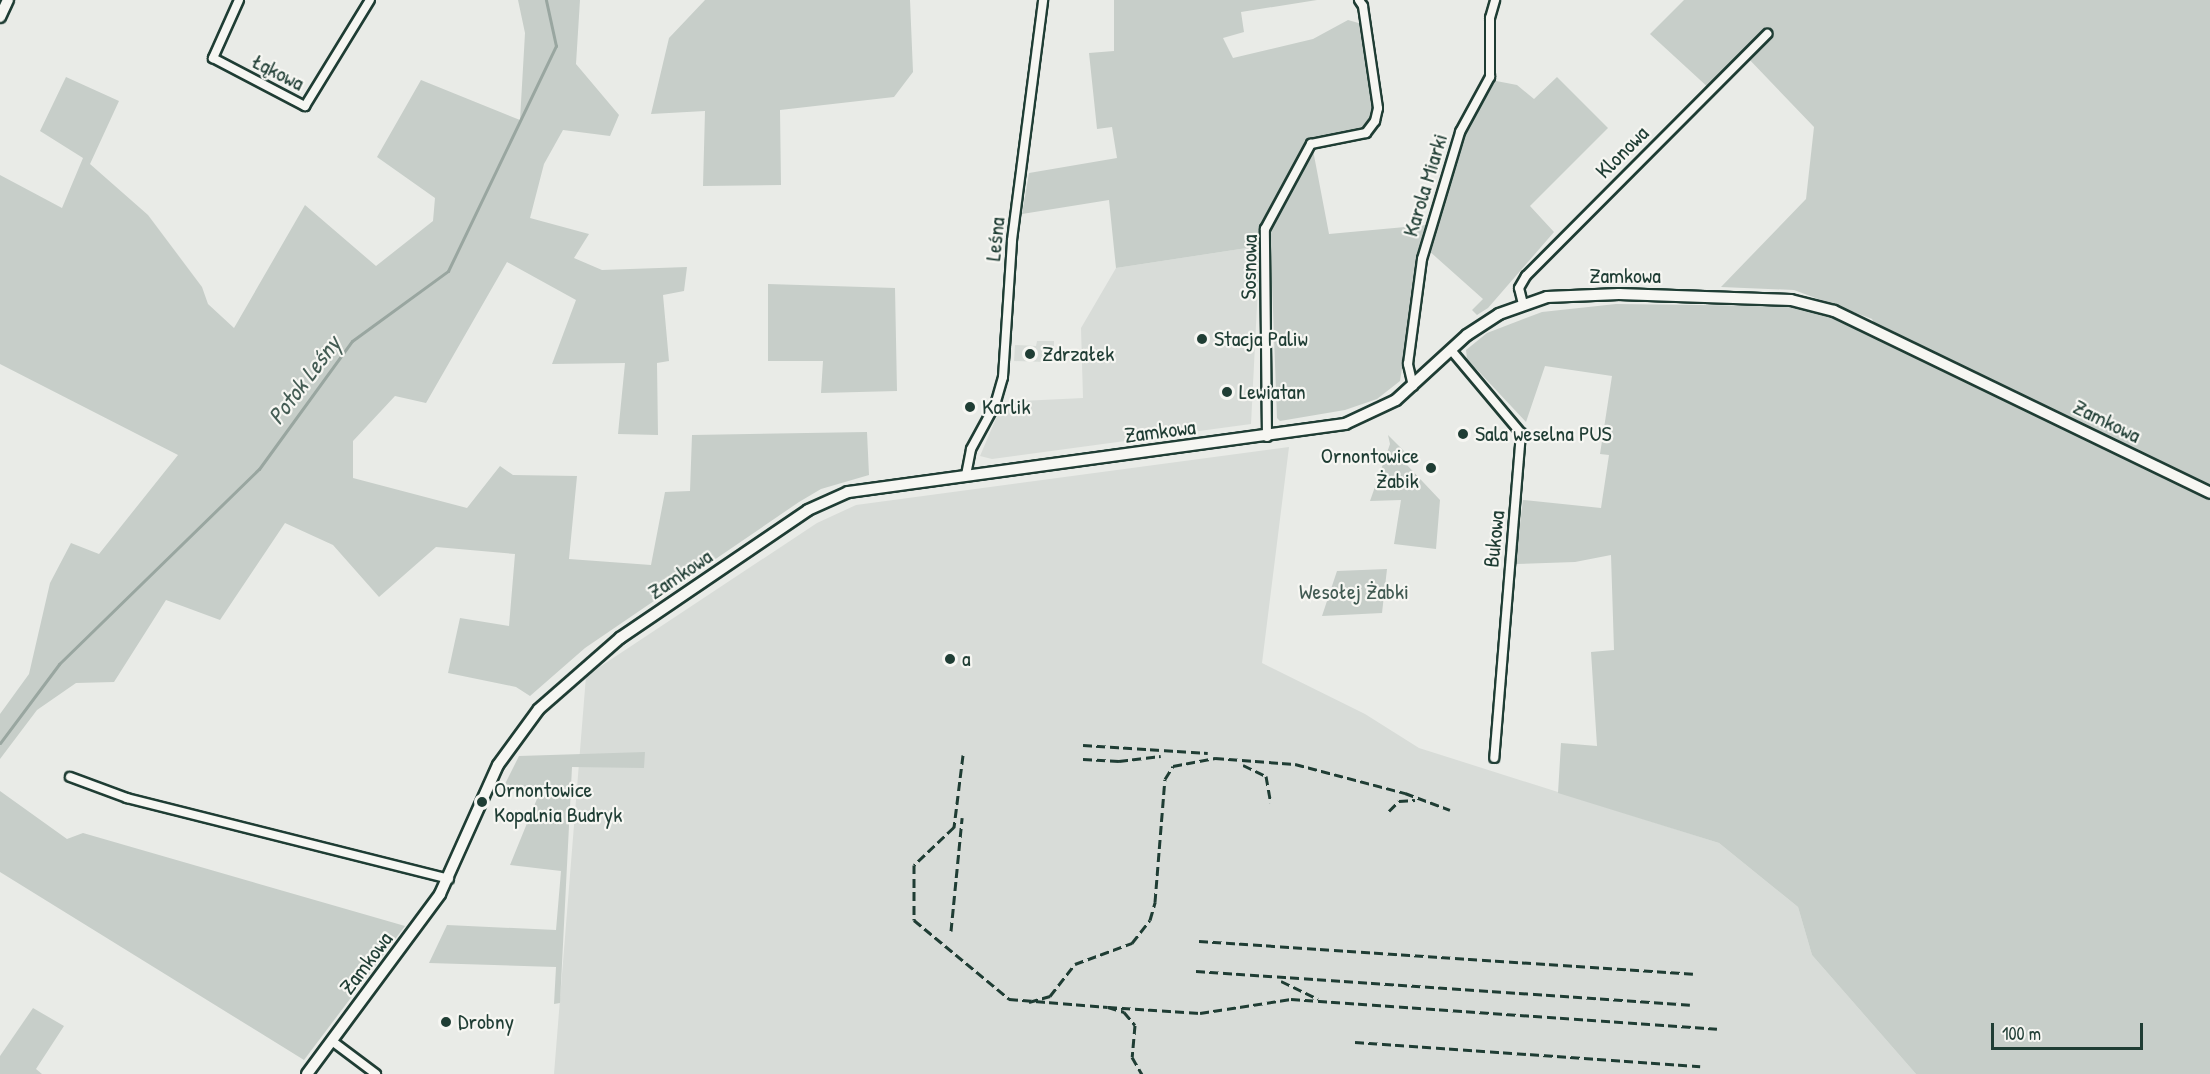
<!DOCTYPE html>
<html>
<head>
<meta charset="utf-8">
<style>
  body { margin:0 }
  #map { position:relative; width:2210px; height:1074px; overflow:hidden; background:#e9ebe7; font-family:"Patrick Hand",sans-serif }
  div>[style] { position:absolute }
  .built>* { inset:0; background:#d8dcd8 }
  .green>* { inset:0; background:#c7cec9 }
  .stream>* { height:3px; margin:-1.5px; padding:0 1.5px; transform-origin:1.5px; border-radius:1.5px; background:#99a6a0 }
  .roads { filter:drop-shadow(2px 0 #1f3d34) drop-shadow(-2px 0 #1f3d34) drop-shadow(0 2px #1f3d34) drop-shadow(0 -2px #1f3d34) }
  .minor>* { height:8px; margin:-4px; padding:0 4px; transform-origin:4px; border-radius:4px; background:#f6f6f2 }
  .tertiary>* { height:10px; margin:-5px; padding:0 5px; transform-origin:5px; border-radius:5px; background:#f6f6f2 }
  .rail>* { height:3px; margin-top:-1.5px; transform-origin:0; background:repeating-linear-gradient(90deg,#1f3d34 0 9px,transparent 0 13.5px) }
  .dots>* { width:16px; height:16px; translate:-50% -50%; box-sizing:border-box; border:3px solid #f6f6f2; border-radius:50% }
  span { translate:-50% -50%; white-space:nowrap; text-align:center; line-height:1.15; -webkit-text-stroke:4.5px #f6f6f2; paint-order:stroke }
  .street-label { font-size:22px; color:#1f3d34 }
  .poi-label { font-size:22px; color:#1f3d34 }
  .left { translate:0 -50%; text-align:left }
  .right { translate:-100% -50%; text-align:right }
  .park-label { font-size:22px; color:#415a52 }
  .water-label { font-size:24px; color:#445c54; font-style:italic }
  .scale { position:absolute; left:1991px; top:1023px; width:152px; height:27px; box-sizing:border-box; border:3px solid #1f3d34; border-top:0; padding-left:8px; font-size:18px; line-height:21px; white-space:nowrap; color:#1f3d34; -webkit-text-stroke:4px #f6f6f2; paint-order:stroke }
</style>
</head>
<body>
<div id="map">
  <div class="built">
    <i style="clip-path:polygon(1260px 246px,1251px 424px,992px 459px,980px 456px,1003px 402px,1083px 398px,1081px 328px,1116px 268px)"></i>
    <i style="clip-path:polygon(1037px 341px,1054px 341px,1054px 348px,1047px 348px,1046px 362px,1014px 361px,1015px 345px,1036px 346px)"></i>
    <i style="clip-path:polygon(1289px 447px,1262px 663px,1365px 714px,1419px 748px,1719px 843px,1798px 907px,1812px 955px,1916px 1074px,554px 1074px,586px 676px,817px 523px,856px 505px)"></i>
  </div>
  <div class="green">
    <i style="clip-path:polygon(518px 0,580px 0,576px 64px,619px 115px,610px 136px,563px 130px,544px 164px,530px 218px,589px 234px,574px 258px,602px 270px,687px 267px,684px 291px,663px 295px,669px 361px,657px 363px,658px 435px,618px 434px,625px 363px,552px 364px,576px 300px,507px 262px,426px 403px,395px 396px,353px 441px,353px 478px,467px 508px,500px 466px,513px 475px,577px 476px,569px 559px,651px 565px,665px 492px,690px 491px,692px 435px,867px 432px,869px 475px,821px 489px,799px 502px,585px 648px,530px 696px,516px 687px,448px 673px,460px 618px,509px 626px,515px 554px,436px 547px,379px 597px,333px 545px,285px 523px,220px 620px,166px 600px,114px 682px,76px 683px,37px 710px,0 759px,0 714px,29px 674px,50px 583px,71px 543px,99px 554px,178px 455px,0 364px,0 175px,62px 208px,83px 158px,40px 131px,66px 77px,119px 101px,90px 164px,148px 215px,202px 287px,208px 304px,234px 328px,305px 205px,376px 266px,433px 221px,435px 198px,377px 157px,421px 80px,520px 120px,525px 33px)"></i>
    <i style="clip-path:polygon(705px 0,910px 0,913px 72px,894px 97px,780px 110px,781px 185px,703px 186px,705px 111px,651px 114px,669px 38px)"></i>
    <i style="clip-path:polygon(1114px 0,1317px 0,1241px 12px,1244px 32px,1223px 38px,1233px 58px,1313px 39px,1348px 20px,1362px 24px,1374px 103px,1371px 120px,1363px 129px,1309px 140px,1259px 226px,1260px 246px,1116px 268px,1109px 200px,1022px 214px,1029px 173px,1117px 158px,1112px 127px,1097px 129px,1089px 53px,1114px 51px)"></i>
    <i style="clip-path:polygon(1684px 0,2210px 0,2210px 1074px,1916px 1074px,1812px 955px,1798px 907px,1719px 843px,1558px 793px,1561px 743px,1597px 746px,1591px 652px,1614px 650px,1611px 555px,1575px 562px,1515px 564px,1523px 500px,1601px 508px,1609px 455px,1600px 454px,1612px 376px,1545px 366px,1526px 422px,1467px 359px,1466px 350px,1487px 333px,1542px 312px,1616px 304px,1787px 306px,1830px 316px,1883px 341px,1872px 319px,1794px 290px,1721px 287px,1806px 199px,1814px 127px,1746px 56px,1711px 90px,1650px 34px)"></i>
    <i style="clip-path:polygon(1557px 77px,1608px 128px,1530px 206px,1554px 232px,1488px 308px,1477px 315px,1472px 310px,1483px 299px,1428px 250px,1465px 127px,1491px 80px,1517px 85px,1534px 99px)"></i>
    <i style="clip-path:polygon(1313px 150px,1329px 234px,1427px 225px,1415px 260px,1418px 267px,1400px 381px,1377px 399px,1345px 410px,1280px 421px,1277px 418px,1270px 228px)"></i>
    <i style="clip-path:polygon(768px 284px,895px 288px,897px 391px,821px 393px,823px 361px,768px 361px)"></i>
    <i style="clip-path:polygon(1388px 435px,1408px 455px,1407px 465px,1440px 500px,1436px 549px,1394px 544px,1401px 500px,1370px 501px,1390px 444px)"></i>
    <i style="clip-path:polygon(1387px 569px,1382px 613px,1322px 616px,1337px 571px)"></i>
    <i style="clip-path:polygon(645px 752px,644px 768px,572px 767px,560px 1003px,554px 1004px,556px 967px,429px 963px,447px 925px,556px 930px,561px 871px,510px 865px,541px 789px,502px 790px,519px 756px)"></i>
    <i style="clip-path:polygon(0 791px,67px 839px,83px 833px,405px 926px,304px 1060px,0 872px)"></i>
    <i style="clip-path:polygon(33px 1008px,64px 1026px,36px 1069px,42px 1074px,0 1074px,0 1056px)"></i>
  </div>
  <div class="stream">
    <i style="left:0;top:743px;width:99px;rotate:-53.2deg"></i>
    <i style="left:59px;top:664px;width:279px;rotate:-44.3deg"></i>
    <i style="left:259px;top:469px;width:158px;rotate:-54deg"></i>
    <i style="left:352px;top:341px;width:119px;rotate:-36.1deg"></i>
    <i style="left:448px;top:271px;width:250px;rotate:-64.4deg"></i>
    <i style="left:556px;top:46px;width:47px;rotate:-102.3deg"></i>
  </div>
  <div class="roads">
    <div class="minor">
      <i style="left:239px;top:0;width:64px;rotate:114.1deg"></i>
      <i style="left:213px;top:58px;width:104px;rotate:27.6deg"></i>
      <i style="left:305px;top:106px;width:124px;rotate:-58.5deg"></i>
      <i style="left:1523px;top:304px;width:16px;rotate:-104deg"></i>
      <i style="left:1519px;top:288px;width:14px;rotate:-60deg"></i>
      <i style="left:1526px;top:276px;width:342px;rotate:-45.1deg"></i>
      <i style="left:1451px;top:350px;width:109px;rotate:49.9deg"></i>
      <i style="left:1521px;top:433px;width:326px;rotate:94.7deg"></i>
      <i style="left:1413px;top:386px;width:23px;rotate:-103deg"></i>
      <i style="left:1408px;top:364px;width:106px;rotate:-82.4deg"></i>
      <i style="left:1422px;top:259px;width:133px;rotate:-73.3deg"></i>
      <i style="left:1460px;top:132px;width:63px;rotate:-61.4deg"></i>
      <i style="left:1490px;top:77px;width:59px;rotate:-90deg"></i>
      <i style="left:1490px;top:18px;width:19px;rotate:-74deg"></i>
      <i style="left:1267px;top:437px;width:208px;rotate:-90.6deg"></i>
      <i style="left:1265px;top:229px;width:97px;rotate:-61.6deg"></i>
      <i style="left:1311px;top:144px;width:56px;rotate:-11.3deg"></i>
      <i style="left:1366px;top:133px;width:15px;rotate:-53deg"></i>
      <i style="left:1375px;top:121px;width:13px;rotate:-77deg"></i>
      <i style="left:1378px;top:108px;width:103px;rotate:-98.4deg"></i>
      <i style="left:1363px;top:6px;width:7px;rotate:-124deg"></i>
      <i style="left:966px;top:475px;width:26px;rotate:-79deg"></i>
      <i style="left:971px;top:449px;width:50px;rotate:-61.4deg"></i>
      <i style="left:995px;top:405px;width:29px;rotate:-74deg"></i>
      <i style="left:1003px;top:377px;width:137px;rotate:-86.2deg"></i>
      <i style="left:1012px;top:240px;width:242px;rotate:-82.6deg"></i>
      <i style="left:70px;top:777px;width:61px;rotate:20.2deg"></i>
      <i style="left:127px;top:798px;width:332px;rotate:14.1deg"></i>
      <i style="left:332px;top:1041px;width:55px;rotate:36.9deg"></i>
    </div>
    <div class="tertiary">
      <i style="left:0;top:17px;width:19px;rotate:-65deg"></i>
      <i style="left:307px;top:1074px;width:224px;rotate:-53.5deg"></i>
      <i style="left:440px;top:894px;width:141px;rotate:-65.8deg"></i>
      <i style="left:498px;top:765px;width:69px;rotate:-53.8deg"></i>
      <i style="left:539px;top:709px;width:108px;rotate:-41.2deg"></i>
      <i style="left:620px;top:638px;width:227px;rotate:-34.2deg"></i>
      <i style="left:808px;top:510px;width:44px;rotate:-24.2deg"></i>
      <i style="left:848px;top:492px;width:502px;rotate:-7.79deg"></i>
      <i style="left:1345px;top:424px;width:56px;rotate:-25.2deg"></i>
      <i style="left:1396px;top:400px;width:96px;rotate:-42.5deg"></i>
      <i style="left:1467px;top:335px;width:38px;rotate:-33deg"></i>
      <i style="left:1499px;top:314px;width:51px;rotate:-19.5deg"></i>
      <i style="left:1547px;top:297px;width:72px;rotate:-2.4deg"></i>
      <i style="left:1619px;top:294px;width:172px;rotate:2deg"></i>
      <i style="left:1791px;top:300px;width:44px;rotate:14.3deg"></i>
      <i style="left:1834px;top:311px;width:418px;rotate:25.8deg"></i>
    </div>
  </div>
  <div class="rail">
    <i style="left:1083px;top:745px;width:125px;rotate:3.7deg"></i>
    <i style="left:963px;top:755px;width:73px;rotate:97.1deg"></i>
    <i style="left:954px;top:827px;width:55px;rotate:136.5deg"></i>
    <i style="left:914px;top:865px;width:55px;rotate:90deg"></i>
    <i style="left:914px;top:920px;width:124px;rotate:39.7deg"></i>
    <i style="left:1009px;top:999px;width:99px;rotate:4.6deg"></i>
    <i style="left:1108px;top:1007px;width:17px;rotate:17deg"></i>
    <i style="left:1124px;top:1012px;width:17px;rotate:50deg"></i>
    <i style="left:1135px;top:1025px;width:32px;rotate:95deg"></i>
    <i style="left:1132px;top:1057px;width:20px;rotate:60deg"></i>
    <i style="left:1083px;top:759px;width:36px;rotate:3deg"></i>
    <i style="left:1119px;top:761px;width:42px;rotate:-6.8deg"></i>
    <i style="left:1243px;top:765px;width:25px;rotate:26deg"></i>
    <i style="left:1266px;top:776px;width:27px;rotate:80deg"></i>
    <i style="left:1389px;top:811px;width:14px;rotate:-45deg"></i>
    <i style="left:1399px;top:801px;width:16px;rotate:-4deg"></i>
    <i style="left:951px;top:931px;width:114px;rotate:-84.4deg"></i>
    <i style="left:1199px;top:941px;width:495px;rotate:3.8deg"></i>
    <i style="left:1196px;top:971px;width:495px;rotate:3.9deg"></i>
    <i style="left:1281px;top:981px;width:41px;rotate:25.9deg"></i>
    <i style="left:1029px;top:1002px;width:22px;rotate:-16deg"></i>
    <i style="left:1050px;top:996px;width:41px;rotate:-52deg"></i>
    <i style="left:1075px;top:964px;width:61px;rotate:-20.2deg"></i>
    <i style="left:1132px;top:943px;width:29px;rotate:-52deg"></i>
    <i style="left:1150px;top:920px;width:19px;rotate:-74deg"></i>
    <i style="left:1155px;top:902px;width:123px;rotate:-85.4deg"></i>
    <i style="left:1165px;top:779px;width:15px;rotate:-58deg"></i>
    <i style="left:1173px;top:766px;width:43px;rotate:-10.8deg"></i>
    <i style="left:1215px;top:758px;width:80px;rotate:4.3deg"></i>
    <i style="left:1295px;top:764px;width:114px;rotate:14.8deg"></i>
    <i style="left:1405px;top:793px;width:48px;rotate:20.7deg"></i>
    <i style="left:1108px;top:1007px;width:92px;rotate:3.7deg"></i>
    <i style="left:1200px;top:1013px;width:92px;rotate:-8.7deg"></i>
    <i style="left:1291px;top:999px;width:427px;rotate:4deg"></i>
    <i style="left:1355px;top:1042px;width:346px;rotate:4deg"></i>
  </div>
  <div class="dots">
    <i style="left:1202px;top:339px;background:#1f3d34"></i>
    <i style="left:1030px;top:354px;background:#1f3d34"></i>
    <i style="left:1227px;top:392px;background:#1f3d34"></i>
    <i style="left:970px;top:407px;background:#1f3d34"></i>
    <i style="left:1463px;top:434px;background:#1f3d34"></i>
    <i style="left:1431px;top:468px;background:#1f3d34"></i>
    <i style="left:950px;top:659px;background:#1f3d34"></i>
    <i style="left:482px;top:802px;background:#1f3d34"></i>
    <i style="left:446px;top:1022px;background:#1f3d34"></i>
  </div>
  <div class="street-label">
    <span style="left:278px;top:72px;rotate:27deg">Łąkowa</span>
    <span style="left:1622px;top:152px;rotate:-45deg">Klonowa</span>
    <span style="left:1425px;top:185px;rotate:-73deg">Karola Miarki</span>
    <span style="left:995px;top:239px;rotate:-84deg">Leśna</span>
    <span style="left:1249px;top:267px;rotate:-89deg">Sosnowa</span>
    <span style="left:1625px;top:276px">Zamkowa</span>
    <span style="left:2107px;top:421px;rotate:26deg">Zamkowa</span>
    <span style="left:1160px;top:431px;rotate:-7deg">Zamkowa</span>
    <span style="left:1494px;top:539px;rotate:-84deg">Bukowa</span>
    <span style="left:680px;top:574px;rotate:-34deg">Zamkowa</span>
    <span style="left:366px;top:963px;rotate:-53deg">Zamkowa</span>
  </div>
  <div class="poi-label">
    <span class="left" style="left:1214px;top:339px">Stacja Paliw</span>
    <span class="left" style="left:1042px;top:354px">Zdrzałek</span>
    <span class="left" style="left:1239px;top:392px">Lewiatan</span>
    <span class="left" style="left:982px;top:407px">Karlik</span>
    <span class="left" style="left:1475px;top:434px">Sala weselna PUS</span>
    <span class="right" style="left:1419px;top:468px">Ornontowice<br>Żabik</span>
    <span class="left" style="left:962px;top:659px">a</span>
    <span class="left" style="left:494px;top:802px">Ornontowice<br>Kopalnia Budryk</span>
    <span class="left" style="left:458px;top:1022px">Drobny</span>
  </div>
  <div class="park-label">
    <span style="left:1354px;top:592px">Wesołej Żabki</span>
  </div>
  <div class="water-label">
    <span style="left:304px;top:380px;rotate:-53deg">Potok Leśny</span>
  </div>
  <div class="scale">100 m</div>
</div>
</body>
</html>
